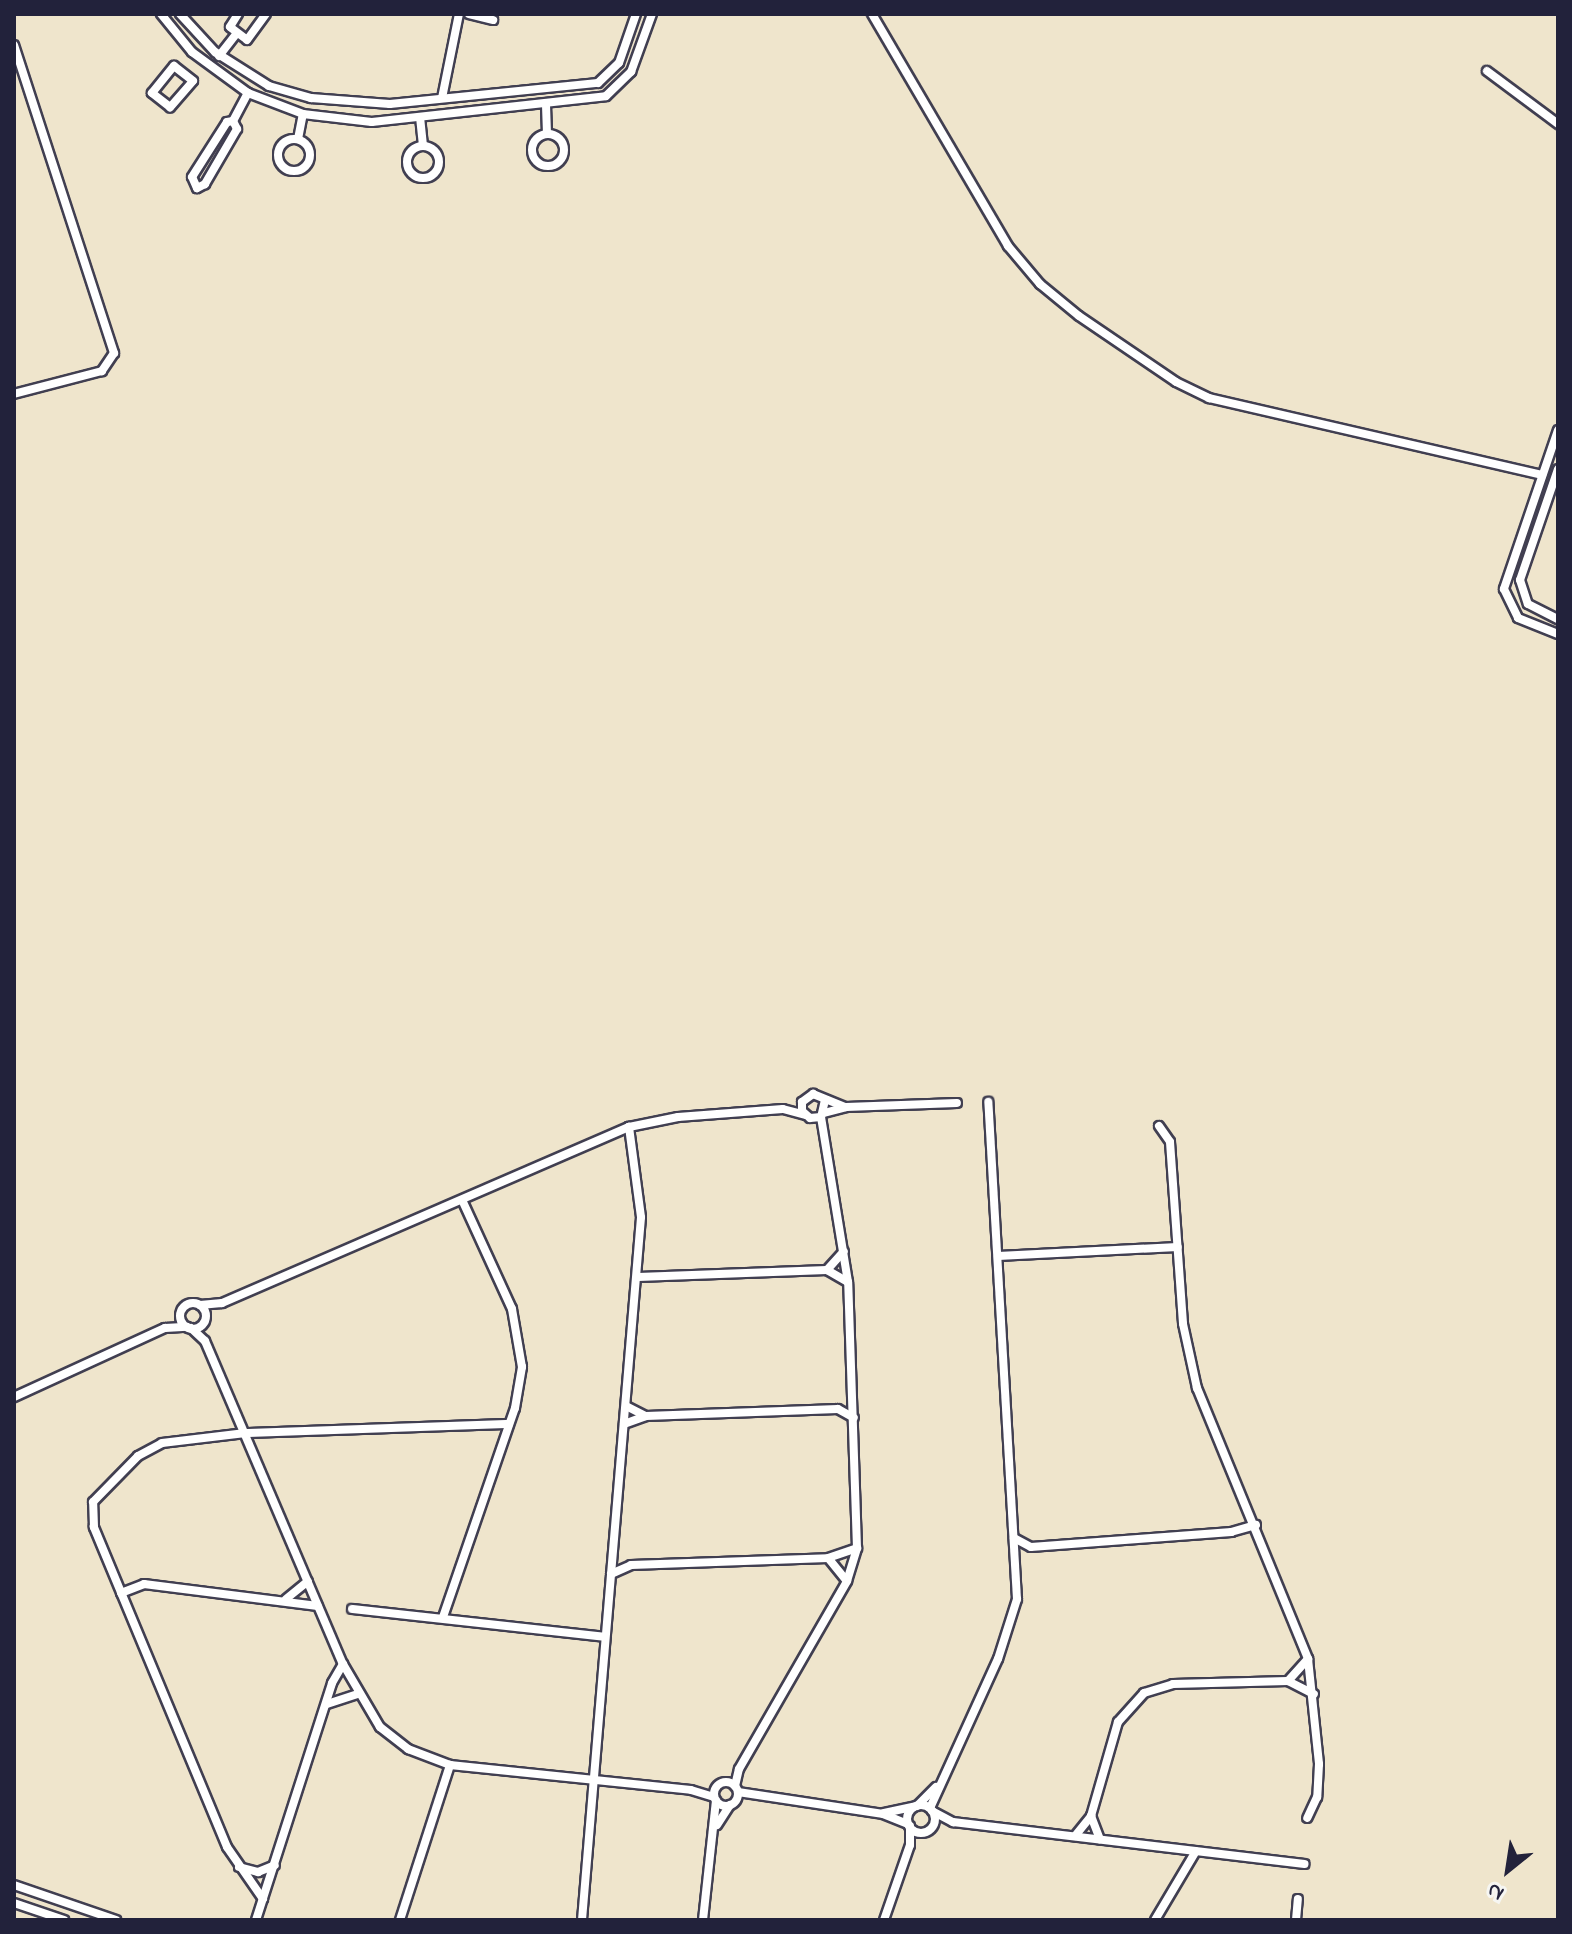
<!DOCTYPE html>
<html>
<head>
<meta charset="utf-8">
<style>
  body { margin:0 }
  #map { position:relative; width:1572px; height:1934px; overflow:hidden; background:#efe5cc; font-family:"Indie Flower",sans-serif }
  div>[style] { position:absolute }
  .roads { filter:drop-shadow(2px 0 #413f51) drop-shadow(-2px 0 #413f51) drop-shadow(0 2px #413f51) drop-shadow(0 -2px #413f51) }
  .minor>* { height:8px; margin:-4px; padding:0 4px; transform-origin:4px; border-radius:4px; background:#fff }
  .minor>.ring { margin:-4px; padding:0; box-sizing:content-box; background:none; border:8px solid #fff; border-radius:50% }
  span { translate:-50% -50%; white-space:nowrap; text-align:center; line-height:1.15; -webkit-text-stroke:6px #f6f6f2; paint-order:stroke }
  .frame { position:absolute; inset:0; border:16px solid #22223b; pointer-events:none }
  .north { position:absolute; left:1468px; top:1830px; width:80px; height:80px; -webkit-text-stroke:6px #f6f6f2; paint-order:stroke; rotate:210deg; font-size:22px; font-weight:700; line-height:32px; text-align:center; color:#22223b }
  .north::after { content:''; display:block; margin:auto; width:28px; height:36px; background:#22223b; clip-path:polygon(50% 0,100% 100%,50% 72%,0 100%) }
</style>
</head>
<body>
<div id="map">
  <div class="roads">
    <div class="minor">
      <i style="left:161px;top:14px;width:49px;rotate:50.8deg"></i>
      <i style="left:192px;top:52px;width:69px;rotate:36.2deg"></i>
      <i style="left:248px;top:93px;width:59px;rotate:20.9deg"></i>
      <i style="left:303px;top:114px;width:69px;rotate:6.6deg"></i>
      <i style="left:372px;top:122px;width:235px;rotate:-6.3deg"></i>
      <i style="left:606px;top:96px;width:35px;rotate:-44deg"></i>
      <i style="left:631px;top:72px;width:62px;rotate:-70.1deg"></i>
      <i style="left:180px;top:14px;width:52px;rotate:47.4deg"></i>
      <i style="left:215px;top:52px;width:64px;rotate:32.2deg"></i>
      <i style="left:269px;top:86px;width:44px;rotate:15.9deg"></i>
      <i style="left:311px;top:98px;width:79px;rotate:4.3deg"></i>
      <i style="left:390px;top:104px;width:209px;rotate:-5.8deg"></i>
      <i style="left:598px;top:83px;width:29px;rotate:-44deg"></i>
      <i style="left:619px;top:63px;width:52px;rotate:-70.9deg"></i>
      <i style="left:238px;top:14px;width:15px;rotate:122deg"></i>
      <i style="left:230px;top:27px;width:21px;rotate:37deg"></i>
      <i style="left:247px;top:40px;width:32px;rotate:-54deg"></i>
      <i style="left:469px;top:14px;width:25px;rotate:14deg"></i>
      <i style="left:872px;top:14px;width:269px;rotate:59.6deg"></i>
      <i style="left:1008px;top:246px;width:50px;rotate:49.9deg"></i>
      <i style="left:1040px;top:284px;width:50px;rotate:39.4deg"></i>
      <i style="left:1079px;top:316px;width:117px;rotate:34.2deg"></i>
      <i style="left:1176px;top:382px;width:37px;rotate:26deg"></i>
      <i style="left:1209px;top:398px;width:342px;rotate:13deg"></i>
      <i style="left:14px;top:45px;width:324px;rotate:72deg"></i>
      <i style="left:114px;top:353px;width:22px;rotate:124deg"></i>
      <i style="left:102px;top:371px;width:91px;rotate:165.4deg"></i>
      <i style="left:219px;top:56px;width:29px;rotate:-52deg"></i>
      <i style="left:174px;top:66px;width:24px;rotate:38deg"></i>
      <i style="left:193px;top:81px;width:35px;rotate:131deg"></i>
      <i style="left:170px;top:107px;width:23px;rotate:-142deg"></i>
      <i style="left:152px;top:93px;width:35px;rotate:-51deg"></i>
      <i style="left:1487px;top:71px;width:89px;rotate:36.7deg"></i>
      <i style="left:442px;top:98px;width:86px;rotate:-78.6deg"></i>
      <i style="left:546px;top:105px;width:28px;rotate:88deg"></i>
      <i style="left:420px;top:117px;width:28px;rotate:84deg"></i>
      <i style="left:233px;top:121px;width:32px;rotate:-62deg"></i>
      <i style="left:227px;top:122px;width:6px;rotate:-9deg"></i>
      <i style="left:233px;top:121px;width:9px;rotate:63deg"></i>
      <i style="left:237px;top:129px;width:64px;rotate:120.2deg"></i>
      <i style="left:205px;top:184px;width:9px;rotate:153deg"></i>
      <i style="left:197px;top:188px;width:12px;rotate:-114deg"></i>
      <i style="left:192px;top:177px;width:65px;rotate:-57.5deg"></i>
      <i class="ring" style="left:532px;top:134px;width:24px;height:24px"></i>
      <i style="left:298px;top:139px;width:25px;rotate:-79deg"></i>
      <i class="ring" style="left:278px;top:139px;width:24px;height:24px"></i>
      <i class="ring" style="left:407px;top:146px;width:24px;height:24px"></i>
      <i style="left:1558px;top:430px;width:168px;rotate:108.8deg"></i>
      <i style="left:1504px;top:589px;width:32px;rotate:64deg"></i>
      <i style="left:1518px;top:618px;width:43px;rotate:21.8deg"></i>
      <i style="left:1558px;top:469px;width:117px;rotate:108.9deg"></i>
      <i style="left:1520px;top:580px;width:25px;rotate:72deg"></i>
      <i style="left:1528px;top:604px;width:34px;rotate:27deg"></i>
      <i style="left:825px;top:1100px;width:17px;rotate:103deg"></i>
      <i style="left:821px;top:1117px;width:11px;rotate:175deg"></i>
      <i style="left:810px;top:1118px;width:11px;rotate:-139deg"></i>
      <i style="left:802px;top:1111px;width:9px;rotate:-90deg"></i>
      <i style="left:802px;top:1102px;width:14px;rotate:-36deg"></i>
      <i style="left:813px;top:1094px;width:35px;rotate:22deg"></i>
      <i style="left:824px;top:1113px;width:23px;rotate:-15deg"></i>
      <i style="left:846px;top:1107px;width:111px;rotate:-2.1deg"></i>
      <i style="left:1159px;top:1126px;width:19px;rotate:55deg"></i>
      <i style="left:1170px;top:1142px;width:182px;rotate:85.9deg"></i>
      <i style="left:1183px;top:1324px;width:66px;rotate:77.7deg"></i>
      <i style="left:1197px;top:1388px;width:293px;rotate:67.7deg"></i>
      <i style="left:1308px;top:1659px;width:106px;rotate:84deg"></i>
      <i style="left:1319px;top:1764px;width:33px;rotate:93deg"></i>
      <i style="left:1317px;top:1797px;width:23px;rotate:115deg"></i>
      <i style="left:998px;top:1256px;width:180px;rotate:-2.9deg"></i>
      <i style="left:827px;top:1270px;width:25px;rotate:-48deg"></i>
      <i style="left:638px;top:1277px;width:189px;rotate:-2.1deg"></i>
      <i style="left:827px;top:1270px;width:24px;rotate:30deg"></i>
      <i class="ring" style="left:180px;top:1303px;width:18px;height:18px"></i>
      <i style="left:200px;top:1305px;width:22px;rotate:-5deg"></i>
      <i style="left:222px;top:1303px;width:443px;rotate:-23.4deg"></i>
      <i style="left:629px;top:1127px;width:50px;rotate:-11.5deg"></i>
      <i style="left:678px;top:1117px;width:105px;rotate:-4.4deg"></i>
      <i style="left:783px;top:1109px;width:23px;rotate:15deg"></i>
      <i style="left:191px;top:1328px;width:19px;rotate:43deg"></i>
      <i style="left:205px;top:1341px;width:351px;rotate:66.9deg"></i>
      <i style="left:343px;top:1664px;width:73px;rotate:59.6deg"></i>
      <i style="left:380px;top:1727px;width:36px;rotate:38deg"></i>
      <i style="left:408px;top:1749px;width:45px;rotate:20.9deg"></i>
      <i style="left:450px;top:1765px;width:242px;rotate:5.9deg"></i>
      <i style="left:691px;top:1790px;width:24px;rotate:17deg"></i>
      <i style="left:14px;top:1397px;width:166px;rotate:-24.6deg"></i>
      <i style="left:165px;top:1328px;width:22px;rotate:-3deg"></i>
      <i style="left:626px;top:1406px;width:22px;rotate:27deg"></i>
      <i style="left:624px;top:1424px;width:23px;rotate:-20deg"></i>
      <i style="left:646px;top:1416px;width:192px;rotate:-2.1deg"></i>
      <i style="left:838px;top:1409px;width:18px;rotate:29deg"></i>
      <i style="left:1014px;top:1538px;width:19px;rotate:28deg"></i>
      <i style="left:1031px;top:1547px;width:201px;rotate:-4.3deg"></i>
      <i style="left:1231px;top:1532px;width:26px;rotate:-16deg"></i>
      <i style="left:829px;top:1559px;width:28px;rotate:51deg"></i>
      <i style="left:611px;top:1574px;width:22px;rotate:-24deg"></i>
      <i style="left:631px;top:1565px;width:197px;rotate:-2deg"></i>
      <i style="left:828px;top:1558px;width:31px;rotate:-19deg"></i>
      <i style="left:121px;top:1593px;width:25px;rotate:-21deg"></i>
      <i style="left:144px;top:1584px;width:175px;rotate:7.2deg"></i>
      <i style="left:286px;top:1599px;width:28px;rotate:-39deg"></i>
      <i style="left:352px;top:1609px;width:254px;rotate:6.3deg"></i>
      <i style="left:443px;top:1617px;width:221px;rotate:-71deg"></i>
      <i style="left:515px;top:1408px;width:42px;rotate:-80.3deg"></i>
      <i style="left:522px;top:1367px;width:59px;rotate:-99.8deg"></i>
      <i style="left:512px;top:1309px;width:120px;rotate:-114.6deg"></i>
      <i style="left:1288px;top:1681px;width:30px;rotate:-48deg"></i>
      <i style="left:327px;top:1704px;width:33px;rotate:-18deg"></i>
      <i class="ring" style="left:714px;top:1782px;width:16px;height:16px"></i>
      <i style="left:735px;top:1786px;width:17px;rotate:-77deg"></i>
      <i style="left:739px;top:1769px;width:217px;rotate:-60.1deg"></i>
      <i style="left:847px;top:1581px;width:34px;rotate:-73deg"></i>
      <i style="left:857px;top:1548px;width:266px;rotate:-91.9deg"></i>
      <i style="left:848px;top:1282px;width:167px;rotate:-99.3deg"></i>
      <i style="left:738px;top:1792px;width:147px;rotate:8.6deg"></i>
      <i style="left:883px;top:1814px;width:27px;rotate:22deg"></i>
      <i class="ring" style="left:907px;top:1805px;width:20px;height:20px"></i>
      <i style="left:917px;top:1806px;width:27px;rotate:-45deg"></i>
      <i style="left:930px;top:1808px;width:164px;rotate:-65.5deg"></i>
      <i style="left:998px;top:1659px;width:63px;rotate:-72.4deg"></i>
      <i style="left:1017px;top:1599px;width:498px;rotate:-93.3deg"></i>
      <i style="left:932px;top:1811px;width:24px;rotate:28deg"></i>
      <i style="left:953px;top:1822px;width:354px;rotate:6.8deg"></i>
      <i style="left:884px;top:1813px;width:30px;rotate:-12deg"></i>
      <i style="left:1091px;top:1816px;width:25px;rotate:69deg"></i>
      <i style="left:717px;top:1825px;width:24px;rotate:-57deg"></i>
      <i style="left:1075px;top:1836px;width:26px;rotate:-51deg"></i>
      <i style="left:1091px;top:1816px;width:98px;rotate:-74deg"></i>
      <i style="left:1118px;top:1722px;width:39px;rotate:-48deg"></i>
      <i style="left:1144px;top:1693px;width:30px;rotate:-17deg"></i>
      <i style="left:1173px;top:1684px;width:115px;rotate:-1.5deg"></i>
      <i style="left:1288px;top:1681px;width:29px;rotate:27deg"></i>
      <i style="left:239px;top:1867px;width:20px;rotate:15deg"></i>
      <i style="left:258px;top:1872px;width:18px;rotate:-22deg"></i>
      <i style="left:14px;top:1885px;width:108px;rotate:18.9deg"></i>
      <i style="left:263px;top:1899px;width:63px;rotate:-124.7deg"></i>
      <i style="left:227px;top:1847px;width:347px;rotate:-112.6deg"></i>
      <i style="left:94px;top:1527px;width:25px;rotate:-92deg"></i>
      <i style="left:93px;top:1502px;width:64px;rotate:-45.6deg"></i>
      <i style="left:138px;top:1456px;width:27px;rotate:-28deg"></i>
      <i style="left:162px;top:1443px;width:84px;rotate:-6.9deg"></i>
      <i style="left:245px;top:1433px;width:264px;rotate:-2deg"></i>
      <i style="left:14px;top:1903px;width:53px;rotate:18.8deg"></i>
      <i style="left:256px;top:1920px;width:249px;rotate:-72.2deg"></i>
      <i style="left:332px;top:1683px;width:22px;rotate:-60deg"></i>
      <i style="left:400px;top:1920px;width:163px;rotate:-72.1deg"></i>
      <i style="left:582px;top:1920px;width:705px;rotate:-85.2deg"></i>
      <i style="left:641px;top:1217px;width:91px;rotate:-97.6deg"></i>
      <i style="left:703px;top:1920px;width:120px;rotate:-83.8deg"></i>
      <i style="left:884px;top:1920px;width:79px;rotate:-70.9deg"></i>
      <i style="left:910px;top:1845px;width:19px;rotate:-90deg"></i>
      <i style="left:1155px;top:1920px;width:80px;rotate:-59.3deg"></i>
      <i style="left:1296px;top:1920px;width:21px;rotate:-85deg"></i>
    </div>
  </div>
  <div class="frame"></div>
  <div class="north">N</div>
</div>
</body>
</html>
